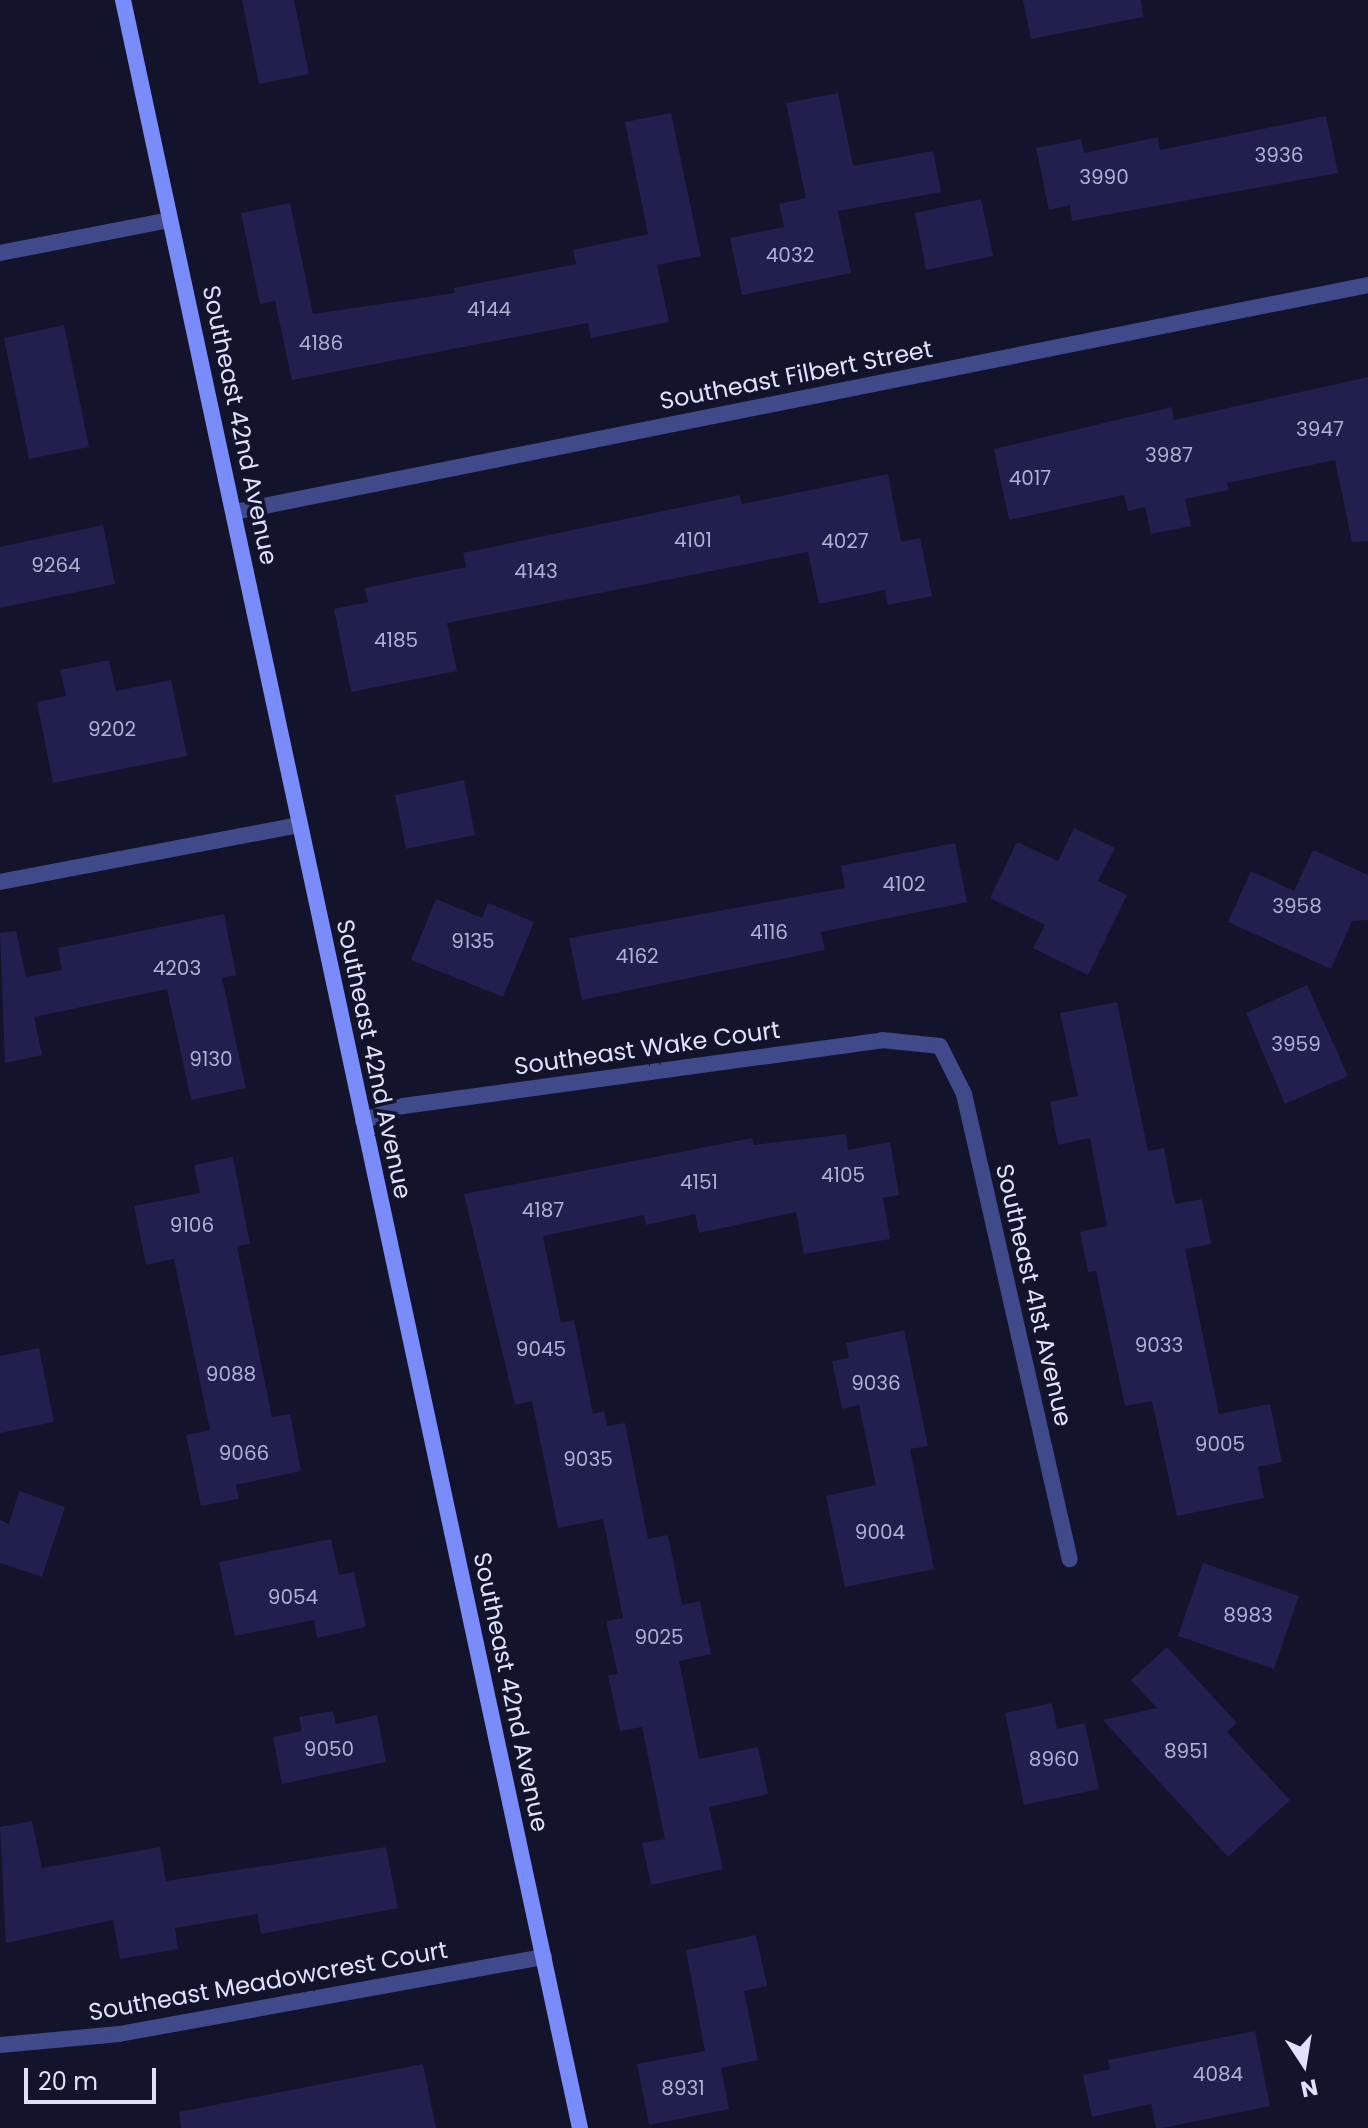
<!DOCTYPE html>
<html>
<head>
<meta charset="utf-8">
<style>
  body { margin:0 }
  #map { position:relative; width:1368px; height:2128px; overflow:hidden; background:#13132c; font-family:Poppins,sans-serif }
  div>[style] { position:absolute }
  .building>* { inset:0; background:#211f4d }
  .street>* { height:16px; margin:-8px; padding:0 8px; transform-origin:8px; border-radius:8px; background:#404989 }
  .secondary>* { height:16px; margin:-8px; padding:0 8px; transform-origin:8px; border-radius:8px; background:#7a8bfa }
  span { translate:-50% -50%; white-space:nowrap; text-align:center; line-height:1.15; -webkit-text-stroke:7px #13132c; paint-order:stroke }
  .number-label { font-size:20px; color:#b0b0d2 }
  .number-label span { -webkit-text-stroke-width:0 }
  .street-label { font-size:24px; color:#dfe1fe }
  .north { position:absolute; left:1264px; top:2024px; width:80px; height:80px; -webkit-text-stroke:6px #13132c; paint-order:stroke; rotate:168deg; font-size:22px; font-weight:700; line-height:32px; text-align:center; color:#dfe1fe }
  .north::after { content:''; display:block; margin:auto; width:28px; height:36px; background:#dfe1fe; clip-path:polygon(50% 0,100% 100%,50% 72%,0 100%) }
  .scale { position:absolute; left:24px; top:2068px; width:132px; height:36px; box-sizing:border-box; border:4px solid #dfe1fe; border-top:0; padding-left:10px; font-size:24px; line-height:28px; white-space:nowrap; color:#dfe1fe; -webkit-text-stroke:6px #13132c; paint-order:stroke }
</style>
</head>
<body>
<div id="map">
  <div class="building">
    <i style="clip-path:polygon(242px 0,294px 0,309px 74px,259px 84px)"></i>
    <i style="clip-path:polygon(1023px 0,1141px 0,1143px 17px,1031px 39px)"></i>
    <i style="clip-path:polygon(838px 93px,853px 166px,933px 151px,941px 192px,838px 211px,851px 273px,742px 295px,730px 238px,784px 227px,779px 204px,806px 198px,786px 103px)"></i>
    <i style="clip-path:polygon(671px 113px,701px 256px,657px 265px,669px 322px,591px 338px,588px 323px,292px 380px,275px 301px,260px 304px,241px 213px,290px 203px,313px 314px,455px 293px,454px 288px,576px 264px,573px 250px,648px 234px,625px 122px)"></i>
    <i style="clip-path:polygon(1326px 116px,1338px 173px,1072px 221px,1070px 205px,1049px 210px,1036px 148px,1081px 139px,1084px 153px,1158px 137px,1160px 150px)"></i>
    <i style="clip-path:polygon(981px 199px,993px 256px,926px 270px,915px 213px)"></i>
    <i style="clip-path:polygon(64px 325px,89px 447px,29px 459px,4px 338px)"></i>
    <i style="clip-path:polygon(1368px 377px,1368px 541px,1352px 542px,1335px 460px,1227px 483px,1229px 490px,1185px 499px,1191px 526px,1151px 534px,1145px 507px,1128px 511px,1124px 495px,1009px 520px,994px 449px,1172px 407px,1174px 420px)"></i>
    <i style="clip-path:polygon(888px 474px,901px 542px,920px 538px,932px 596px,888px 605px,885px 590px,819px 604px,808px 552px,447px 623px,457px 671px,351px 692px,334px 609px,368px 602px,365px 588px,466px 567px,463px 553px,740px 495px,742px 504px)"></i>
    <i style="clip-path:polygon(103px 525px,115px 584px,0 608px,0 547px)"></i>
    <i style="clip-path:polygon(109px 660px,116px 691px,171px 680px,187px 756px,53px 783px,37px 702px,66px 696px,60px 670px)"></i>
    <i style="clip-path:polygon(464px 780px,475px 835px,406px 849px,395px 795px)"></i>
    <i style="clip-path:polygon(1074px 828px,1115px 848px,1098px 881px,1127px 895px,1088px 975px,1033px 948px,1045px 925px,990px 898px,1017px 842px,1058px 861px)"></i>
    <i style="clip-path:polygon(955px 843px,967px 902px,821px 932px,825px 950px,582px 1000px,569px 938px,845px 888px,841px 866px)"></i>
    <i style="clip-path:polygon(1313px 850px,1368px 875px,1368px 920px,1352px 921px,1331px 969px,1228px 922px,1251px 871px,1294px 891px)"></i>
    <i style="clip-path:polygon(436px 899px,482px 918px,488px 903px,534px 922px,503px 997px,411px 960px)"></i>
    <i style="clip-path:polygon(224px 914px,236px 975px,222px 978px,246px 1088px,191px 1100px,167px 989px,34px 1017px,42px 1055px,5px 1063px,0 933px,16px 931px,26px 977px,62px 970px,58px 948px)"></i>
    <i style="clip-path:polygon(1307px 985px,1348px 1076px,1285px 1104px,1246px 1013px)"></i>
    <i style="clip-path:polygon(1117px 1002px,1148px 1151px,1164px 1148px,1175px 1204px,1202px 1199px,1211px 1244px,1185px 1249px,1219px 1414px,1270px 1404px,1282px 1462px,1258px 1467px,1264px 1498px,1177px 1516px,1152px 1401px,1125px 1406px,1096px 1271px,1088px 1272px,1080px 1232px,1107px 1226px,1090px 1138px,1058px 1145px,1050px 1102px,1078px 1096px,1060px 1013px)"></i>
    <i style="clip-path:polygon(846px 1134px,848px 1150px,890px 1142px,899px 1195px,883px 1198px,890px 1239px,804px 1254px,796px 1212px,699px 1233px,695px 1214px,646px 1225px,644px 1215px,543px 1236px,561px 1323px,574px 1320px,593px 1414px,604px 1411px,607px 1426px,625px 1423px,648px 1539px,668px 1535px,682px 1605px,700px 1601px,711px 1654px,679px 1661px,699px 1759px,758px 1747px,768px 1794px,709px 1807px,723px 1869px,651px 1885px,642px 1843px,665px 1839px,642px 1727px,620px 1731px,608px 1675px,618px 1674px,606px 1621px,623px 1618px,603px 1519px,558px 1528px,532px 1401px,515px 1405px,464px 1194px,752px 1138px,754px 1145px)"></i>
    <i style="clip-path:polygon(233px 1157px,250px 1244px,237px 1246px,272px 1417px,290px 1414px,301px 1471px,236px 1485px,239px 1499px,201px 1506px,186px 1435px,210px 1430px,174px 1259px,146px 1265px,134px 1206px,200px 1193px,194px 1165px)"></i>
    <i style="clip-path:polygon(904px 1330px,928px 1446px,910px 1449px,934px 1569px,845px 1587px,826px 1496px,876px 1485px,859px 1405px,842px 1409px,832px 1361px,849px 1358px,846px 1343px)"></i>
    <i style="clip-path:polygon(39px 1348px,54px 1422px,0 1433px,0 1356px)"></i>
    <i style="clip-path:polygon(19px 1491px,65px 1507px,42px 1577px,0 1563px,0 1520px,9px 1524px)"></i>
    <i style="clip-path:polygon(331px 1539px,339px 1575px,354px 1572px,366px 1627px,317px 1638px,314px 1620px,235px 1636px,219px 1562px)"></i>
    <i style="clip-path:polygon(1203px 1563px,1299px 1596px,1274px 1669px,1178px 1636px)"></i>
    <i style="clip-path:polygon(1167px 1647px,1237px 1723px,1227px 1732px,1290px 1800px,1228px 1857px,1103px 1720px,1157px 1708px,1131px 1680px)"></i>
    <i style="clip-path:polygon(1052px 1703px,1057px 1729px,1085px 1723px,1099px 1789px,1024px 1805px,1005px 1713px)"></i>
    <i style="clip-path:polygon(333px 1711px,336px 1724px,377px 1715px,386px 1762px,282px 1784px,273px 1737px,302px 1731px,299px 1717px)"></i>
    <i style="clip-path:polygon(32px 1821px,42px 1868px,160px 1847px,166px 1881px,386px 1847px,398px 1908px,261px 1934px,257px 1914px,175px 1928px,178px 1949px,120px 1959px,113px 1920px,6px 1943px,0 1827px)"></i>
    <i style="clip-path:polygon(756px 1935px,767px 1986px,744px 1991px,758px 2060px,721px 2068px,729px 2109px,649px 2125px,637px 2064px,705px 2051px,686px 1950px)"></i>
    <i style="clip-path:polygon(1255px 2031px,1270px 2106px,1163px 2128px,1156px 2128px,1151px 2104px,1092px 2117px,1083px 2075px,1110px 2069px,1108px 2060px)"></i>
    <i style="clip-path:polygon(423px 2064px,436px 2128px,181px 2128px,179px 2112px)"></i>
  </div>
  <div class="street">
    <i style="left:0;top:253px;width:173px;rotate:-11deg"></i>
    <i style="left:234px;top:512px;width:1156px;rotate:-11.32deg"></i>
    <i style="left:0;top:882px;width:305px;rotate:-10.8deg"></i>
    <i style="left:363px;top:1121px;width:43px;rotate:-20.6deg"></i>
    <i style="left:403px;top:1106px;width:484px;rotate:-7.8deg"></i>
    <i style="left:882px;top:1040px;width:58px;rotate:5.9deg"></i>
    <i style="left:940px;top:1046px;width:54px;rotate:63.4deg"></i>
    <i style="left:964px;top:1094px;width:477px;rotate:77.2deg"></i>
    <i style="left:0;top:2045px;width:120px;rotate:-5.3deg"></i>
    <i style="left:119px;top:2034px;width:432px;rotate:-10.3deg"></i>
  </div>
  <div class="secondary">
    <i style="left:123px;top:0;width:2177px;rotate:77.88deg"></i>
  </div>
  <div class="number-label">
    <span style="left:1279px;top:155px">3936</span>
    <span style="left:1104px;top:177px">3990</span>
    <span style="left:790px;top:255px">4032</span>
    <span style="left:489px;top:309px">4144</span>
    <span style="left:321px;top:343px">4186</span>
    <span style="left:1320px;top:429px">3947</span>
    <span style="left:1169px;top:455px">3987</span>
    <span style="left:1030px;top:478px">4017</span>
    <span style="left:693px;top:540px">4101</span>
    <span style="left:845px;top:541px">4027</span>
    <span style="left:56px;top:565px">9264</span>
    <span style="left:536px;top:571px">4143</span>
    <span style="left:396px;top:640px">4185</span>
    <span style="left:112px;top:729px">9202</span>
    <span style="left:904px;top:884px">4102</span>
    <span style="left:1297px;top:906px">3958</span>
    <span style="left:769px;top:932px">4116</span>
    <span style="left:473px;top:941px">9135</span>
    <span style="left:637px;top:956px">4162</span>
    <span style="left:177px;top:968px">4203</span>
    <span style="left:1296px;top:1044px">3959</span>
    <span style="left:211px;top:1059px">9130</span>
    <span style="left:843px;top:1175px">4105</span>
    <span style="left:699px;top:1182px">4151</span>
    <span style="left:543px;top:1210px">4187</span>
    <span style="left:192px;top:1225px">9106</span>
    <span style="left:1159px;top:1345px">9033</span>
    <span style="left:541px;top:1349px">9045</span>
    <span style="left:231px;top:1374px">9088</span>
    <span style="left:876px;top:1383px">9036</span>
    <span style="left:1220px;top:1444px">9005</span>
    <span style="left:244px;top:1453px">9066</span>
    <span style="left:588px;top:1459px">9035</span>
    <span style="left:880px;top:1532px">9004</span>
    <span style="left:293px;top:1597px">9054</span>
    <span style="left:1248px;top:1615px">8983</span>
    <span style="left:659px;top:1637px">9025</span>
    <span style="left:329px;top:1749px">9050</span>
    <span style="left:1186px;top:1751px">8951</span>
    <span style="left:1054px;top:1759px">8960</span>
    <span style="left:1218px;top:2074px">4084</span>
    <span style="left:683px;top:2088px">8931</span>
  </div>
  <div class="street-label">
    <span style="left:796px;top:375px;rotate:-11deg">Southeast Filbert Street</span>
    <span style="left:240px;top:425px;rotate:78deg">Southeast 42nd Avenue</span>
    <span style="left:647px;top:1048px;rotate:-8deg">Southeast Wake Court</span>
    <span style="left:374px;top:1059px;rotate:78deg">Southeast 42nd Avenue</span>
    <span style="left:1034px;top:1295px;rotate:77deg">Southeast 41st Avenue</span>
    <span style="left:511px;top:1692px;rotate:78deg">Southeast 42nd Avenue</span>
    <span style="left:268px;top:1981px;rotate:-10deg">Southeast Meadowcrest Court</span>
  </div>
  <div class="north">N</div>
  <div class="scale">20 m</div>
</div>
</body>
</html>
